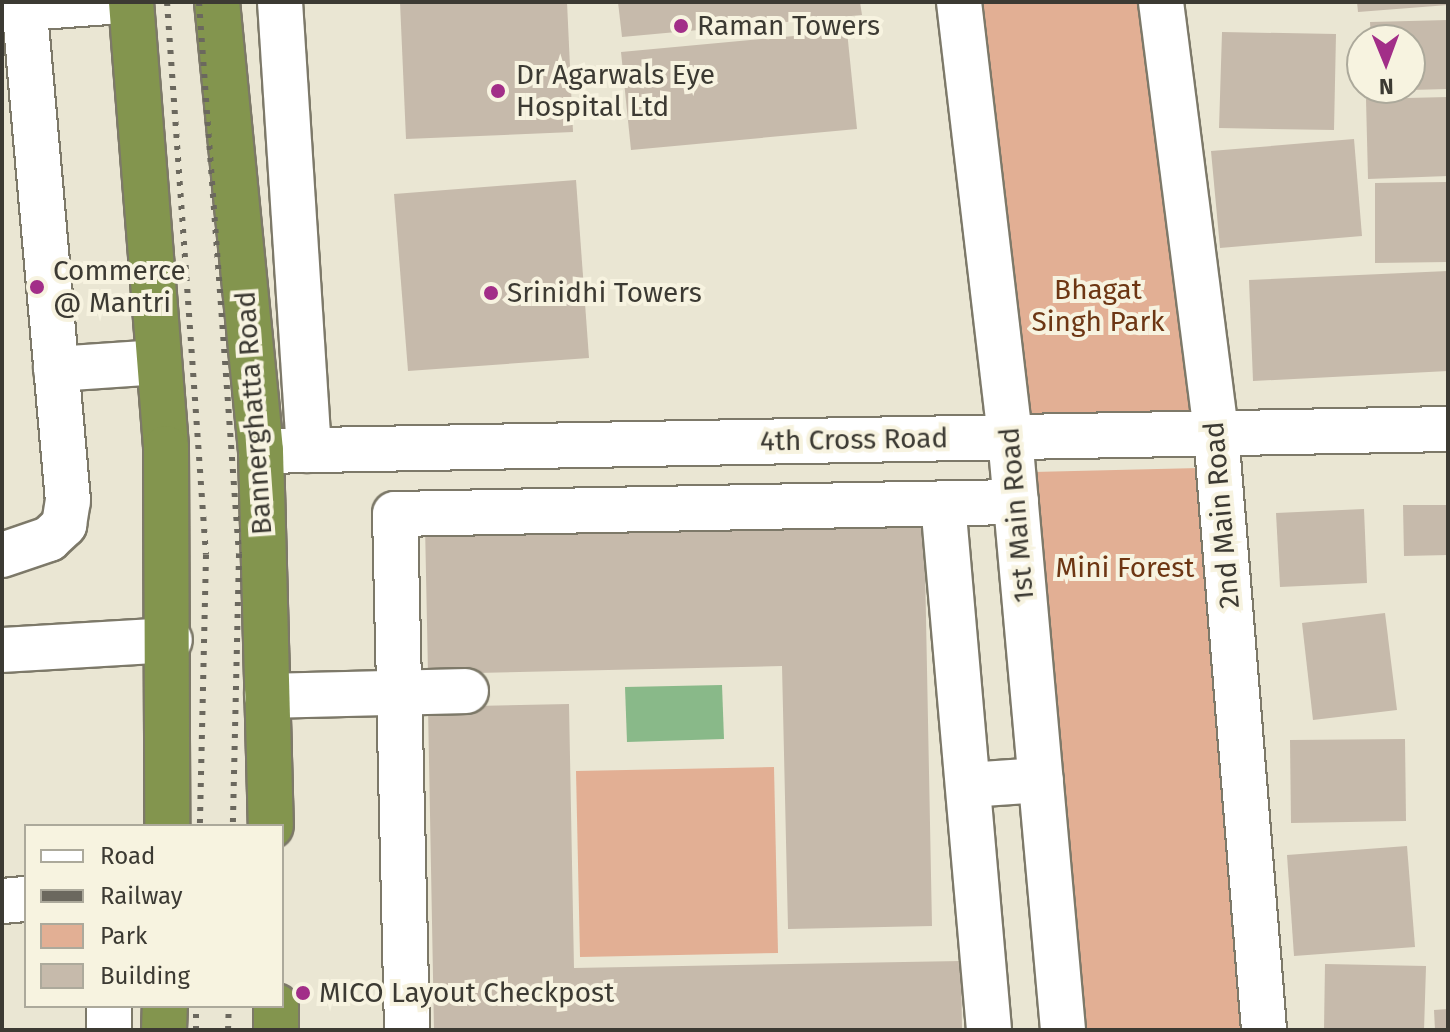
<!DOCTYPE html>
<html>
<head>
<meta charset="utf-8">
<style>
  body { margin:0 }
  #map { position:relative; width:1450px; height:1032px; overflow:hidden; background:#eae6d3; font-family:"Fira Sans",sans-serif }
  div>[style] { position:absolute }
  .green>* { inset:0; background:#e2af94 }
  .water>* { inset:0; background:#89b989 }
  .building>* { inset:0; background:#c6baab }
  .roads { filter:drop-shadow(2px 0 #7d7969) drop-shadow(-2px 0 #7d7969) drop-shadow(0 2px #7d7969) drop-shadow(0 -2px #7d7969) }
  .minor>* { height:44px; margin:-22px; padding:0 22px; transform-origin:22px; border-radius:22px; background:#fff }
  .highway>* { height:44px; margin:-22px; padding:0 22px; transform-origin:22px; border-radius:22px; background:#83954e }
  .rail>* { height:6px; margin-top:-3px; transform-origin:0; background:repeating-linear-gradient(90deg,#6b685e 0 4px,transparent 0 12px) }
  .dots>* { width:22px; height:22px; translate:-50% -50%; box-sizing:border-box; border:4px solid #f7f3e0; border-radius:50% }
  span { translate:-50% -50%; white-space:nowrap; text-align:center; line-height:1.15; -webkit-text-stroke:8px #f7f3e0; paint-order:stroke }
  .poi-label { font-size:28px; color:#3c3a33 }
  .left { translate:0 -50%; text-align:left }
  .park-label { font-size:28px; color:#6d3613 }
  .street-label { font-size:28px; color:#3c3a33 }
  .frame { position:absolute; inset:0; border:4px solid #3c3a33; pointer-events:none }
  .legend { position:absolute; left:24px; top:824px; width:260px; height:184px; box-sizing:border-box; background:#f7f3e0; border:2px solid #aca99b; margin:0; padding:10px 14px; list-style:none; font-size:24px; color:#3c3a33 }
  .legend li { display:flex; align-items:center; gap:16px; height:40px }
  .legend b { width:40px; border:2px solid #aca99b }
  .north { position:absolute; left:1346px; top:24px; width:80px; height:80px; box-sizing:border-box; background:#f7f3e0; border:2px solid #aca99b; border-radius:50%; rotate:179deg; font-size:22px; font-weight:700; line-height:32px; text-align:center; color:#3c3a33 }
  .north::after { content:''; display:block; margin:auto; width:28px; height:36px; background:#a22e88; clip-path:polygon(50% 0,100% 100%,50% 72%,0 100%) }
</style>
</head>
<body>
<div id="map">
  <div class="green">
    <i style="clip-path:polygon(979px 2px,1142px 2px,1194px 413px,1027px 414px)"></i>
    <i style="clip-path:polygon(1199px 468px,1244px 1030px,1083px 1030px,1033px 472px)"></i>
    <i style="clip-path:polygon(774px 767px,778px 953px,580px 957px,576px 771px)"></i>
  </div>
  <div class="water">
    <i style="clip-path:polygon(722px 685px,724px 739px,627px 742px,625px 687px)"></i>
  </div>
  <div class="building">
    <i style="clip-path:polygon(400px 2px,567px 2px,573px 132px,406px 139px)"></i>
    <i style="clip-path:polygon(618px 2px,860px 2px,862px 15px,622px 37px)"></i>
    <i style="clip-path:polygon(1357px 2px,1448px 2px,1448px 5px,1358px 12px)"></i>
    <i style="clip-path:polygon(1448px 20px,1448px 89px,1410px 90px,1410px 40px,1371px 40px,1370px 22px)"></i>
    <i style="clip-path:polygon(847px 31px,857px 129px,631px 150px,621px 52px)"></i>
    <i style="clip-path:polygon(1222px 32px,1336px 34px,1334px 130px,1219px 128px)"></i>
    <i style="clip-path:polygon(1448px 97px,1448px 176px,1368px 179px,1366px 99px)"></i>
    <i style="clip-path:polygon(1354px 139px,1362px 236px,1220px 248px,1211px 151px)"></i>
    <i style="clip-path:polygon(576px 180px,589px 358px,408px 371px,394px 194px)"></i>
    <i style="clip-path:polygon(1448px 182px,1448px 262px,1375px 263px,1375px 183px)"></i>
    <i style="clip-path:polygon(1448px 271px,1448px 371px,1253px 381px,1249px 280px)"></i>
    <i style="clip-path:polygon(1403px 505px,1448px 505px,1448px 555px,1404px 556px)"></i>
    <i style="clip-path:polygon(1364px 509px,1367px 583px,1280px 587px,1276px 513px)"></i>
    <i style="clip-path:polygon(924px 515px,932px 926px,788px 929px,782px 666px,428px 674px,425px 525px)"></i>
    <i style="clip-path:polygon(1385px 613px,1397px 710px,1313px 720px,1302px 623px)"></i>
    <i style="clip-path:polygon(569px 704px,574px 968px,961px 961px,962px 1030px,434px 1030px,428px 707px)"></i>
    <i style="clip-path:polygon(1405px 739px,1406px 821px,1291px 823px,1290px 740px)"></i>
    <i style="clip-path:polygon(1407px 846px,1415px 947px,1294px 956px,1287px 855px)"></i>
    <i style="clip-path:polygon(1325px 964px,1426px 966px,1424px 1030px,1324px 1030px)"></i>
    <i style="clip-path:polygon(1448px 1009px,1448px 1030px,1435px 1030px,1434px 1010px)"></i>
  </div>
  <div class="roads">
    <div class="minor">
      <i style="left:280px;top:2px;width:449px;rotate:86.3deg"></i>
      <i style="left:959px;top:2px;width:438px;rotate:83.3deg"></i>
      <i style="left:1010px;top:437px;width:595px;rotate:84.89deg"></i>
      <i style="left:1161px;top:2px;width:434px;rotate:82.7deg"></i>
      <i style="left:1216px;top:433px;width:599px;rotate:85.4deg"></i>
      <i style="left:25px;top:8px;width:83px;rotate:-4.1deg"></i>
      <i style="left:56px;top:369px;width:103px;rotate:-3.9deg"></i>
      <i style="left:261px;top:451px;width:1187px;rotate:-1.06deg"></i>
      <i style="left:943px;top:503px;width:529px;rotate:85.01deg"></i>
      <i style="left:2px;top:555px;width:50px;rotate:-18.8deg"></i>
      <i style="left:49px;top:539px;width:21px;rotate:-43deg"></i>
      <i style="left:64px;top:525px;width:24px;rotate:-81deg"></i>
      <i style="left:68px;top:501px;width:501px;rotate:-95.04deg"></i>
      <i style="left:2px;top:650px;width:168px;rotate:-3.4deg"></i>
      <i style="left:267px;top:696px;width:199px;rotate:-1.4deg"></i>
      <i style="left:968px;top:785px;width:73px;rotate:-3.9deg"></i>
      <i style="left:2px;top:901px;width:24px;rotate:-5deg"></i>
      <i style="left:109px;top:1006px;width:24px;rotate:90deg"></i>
      <i style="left:407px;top:1030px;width:516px;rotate:-91.33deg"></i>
      <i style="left:395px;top:514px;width:621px;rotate:-1.11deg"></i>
    </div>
    <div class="highway">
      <i style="left:131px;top:2px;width:447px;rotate:85.5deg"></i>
      <i style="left:166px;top:448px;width:378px;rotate:89.8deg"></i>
      <i style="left:217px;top:2px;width:451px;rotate:84.4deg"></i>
      <i style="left:261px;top:451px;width:375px;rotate:88.5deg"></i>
      <i style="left:276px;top:1006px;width:24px;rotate:90deg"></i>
      <i style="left:164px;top:1030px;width:24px;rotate:-88deg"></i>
    </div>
  </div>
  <div class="rail">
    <i style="left:167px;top:2px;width:554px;rotate:85.97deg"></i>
    <i style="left:206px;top:555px;width:271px;rotate:91.3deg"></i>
    <i style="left:199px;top:2px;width:553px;rotate:85.86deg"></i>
    <i style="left:239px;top:554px;width:272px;rotate:91.3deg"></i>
    <i style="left:196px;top:1030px;width:24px;rotate:-90deg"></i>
    <i style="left:228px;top:1030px;width:24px;rotate:-88deg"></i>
  </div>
  <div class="dots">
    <i style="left:681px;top:26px;background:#a22e88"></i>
    <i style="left:498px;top:91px;background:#a22e88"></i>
    <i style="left:37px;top:287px;background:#a22e88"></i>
    <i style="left:491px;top:293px;background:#a22e88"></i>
    <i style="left:303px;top:993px;background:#a22e88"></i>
  </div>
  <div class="poi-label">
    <span class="left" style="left:697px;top:26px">Raman Towers</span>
    <span class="left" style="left:516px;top:91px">Dr Agarwals Eye<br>Hospital Ltd</span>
    <span class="left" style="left:53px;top:287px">Commerce<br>@ Mantri</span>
    <span class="left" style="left:507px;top:293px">Srinidhi Towers</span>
    <span class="left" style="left:319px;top:993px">MICO Layout Checkpost</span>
  </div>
  <div class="park-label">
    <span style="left:1098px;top:306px">Bhagat<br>Singh Park</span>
    <span style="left:1125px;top:568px">Mini Forest</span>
  </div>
  <div class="street-label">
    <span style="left:254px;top:413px;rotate:-94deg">Bannerghatta Road</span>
    <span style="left:854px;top:440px;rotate:-1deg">4th Cross Road</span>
    <span style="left:1017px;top:515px;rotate:-95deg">1st Main Road</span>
    <span style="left:1222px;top:515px;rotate:-95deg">2nd Main Road</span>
  </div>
  <div class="frame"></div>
  <ul class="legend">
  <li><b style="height:10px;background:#fff"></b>Road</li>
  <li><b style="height:10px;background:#6b685e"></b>Railway</li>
  <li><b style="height:22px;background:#e2af94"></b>Park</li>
  <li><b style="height:22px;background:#c6baab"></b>Building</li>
  </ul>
  <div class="north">N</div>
</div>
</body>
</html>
